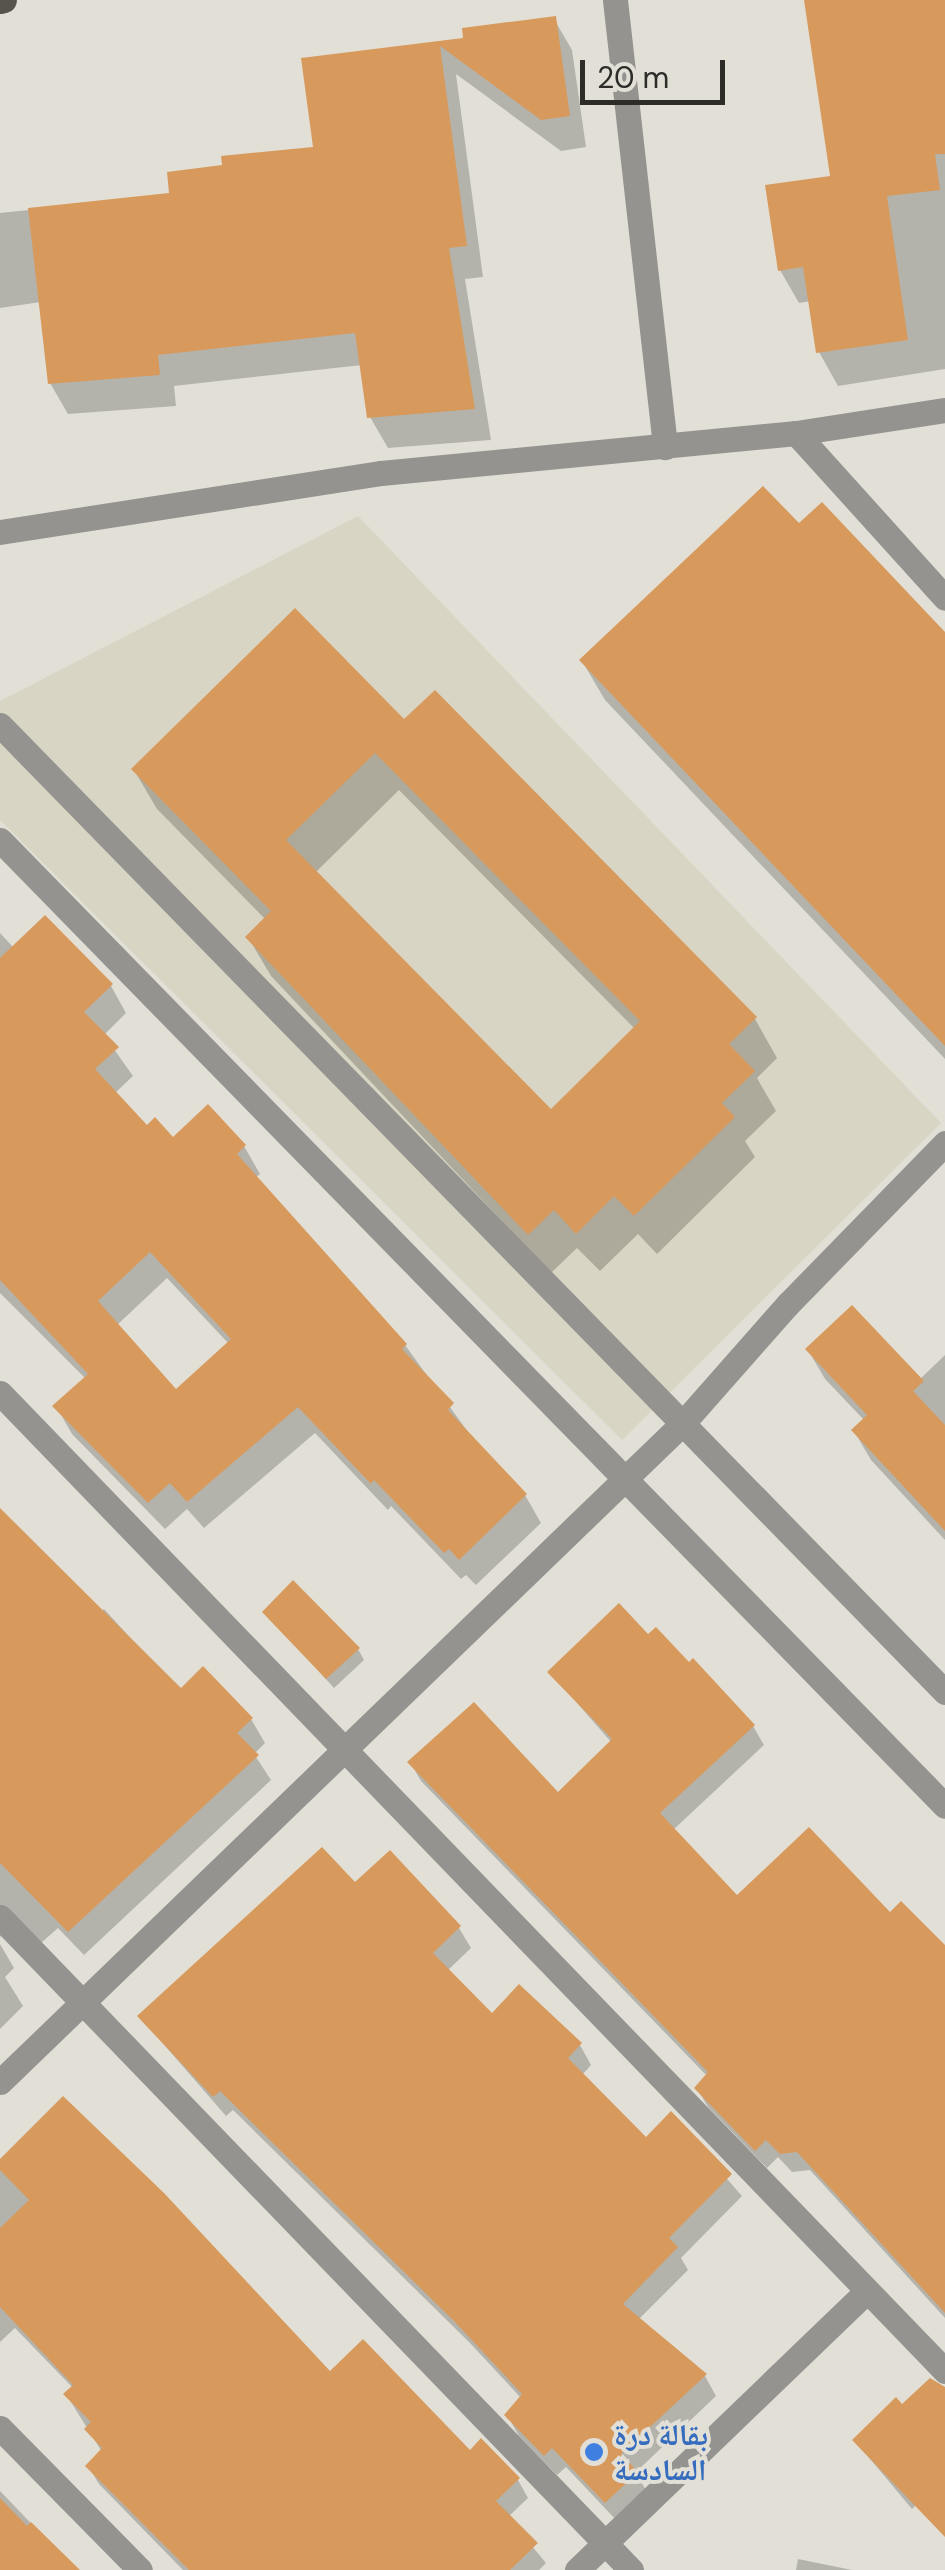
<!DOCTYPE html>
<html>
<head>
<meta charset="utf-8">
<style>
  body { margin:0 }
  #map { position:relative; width:945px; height:2570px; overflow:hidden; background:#e2e0d6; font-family:"DM Sans","Noto Naskh Arabic",sans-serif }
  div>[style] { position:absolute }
  .built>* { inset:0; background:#d9d5c4 }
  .shadow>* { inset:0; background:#0003 }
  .building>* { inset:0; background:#d8995c }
  .minor>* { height:25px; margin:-12.5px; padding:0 12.5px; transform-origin:12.5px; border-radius:12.5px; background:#94938f }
  .major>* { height:25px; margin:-12.5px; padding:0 12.5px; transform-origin:12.5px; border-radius:12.5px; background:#57544d }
  .dots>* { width:28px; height:28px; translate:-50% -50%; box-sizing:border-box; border:5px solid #e2e0d6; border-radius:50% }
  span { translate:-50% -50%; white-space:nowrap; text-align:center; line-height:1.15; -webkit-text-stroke:8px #e2e0d6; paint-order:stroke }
  .shop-label { font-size:30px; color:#366cbe; font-weight:700 }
  .left { translate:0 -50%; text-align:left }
  .scale { position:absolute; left:580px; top:60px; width:145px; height:45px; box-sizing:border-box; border:5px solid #2d2c29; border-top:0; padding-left:12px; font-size:30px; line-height:35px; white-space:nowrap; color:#2d2c29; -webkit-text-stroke:8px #e2e0d6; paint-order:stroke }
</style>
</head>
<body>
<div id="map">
  <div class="built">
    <i style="clip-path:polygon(358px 516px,941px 1123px,622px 1440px,0 820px,0 701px)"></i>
  </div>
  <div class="shadow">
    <i style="clip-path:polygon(807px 0,945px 0,945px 369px,838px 386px,819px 352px,811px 301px,799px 303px,780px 270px,833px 178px)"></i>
    <i style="clip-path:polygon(554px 19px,572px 50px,586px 147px,561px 151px,456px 74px,483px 277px,465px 279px,491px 440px,388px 448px,370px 417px,362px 365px,174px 386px,176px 406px,68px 414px,50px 383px,41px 302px,0 308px,0 213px,172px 195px,316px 149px,304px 60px,466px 40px)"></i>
    <i style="clip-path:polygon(799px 527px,945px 636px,945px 1059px,605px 700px,582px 661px)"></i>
    <i style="clip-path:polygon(evenodd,404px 723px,755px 1019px,777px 1058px,757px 1078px,776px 1111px,745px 1141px,755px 1157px,657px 1254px,638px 1234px,600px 1271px,577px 1248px,551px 1273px,271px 976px,248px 937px,266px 920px,157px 809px,134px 770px,404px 723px,399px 790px,635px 1029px,551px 1112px,315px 873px,399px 790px)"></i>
    <i style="clip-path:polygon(evenodd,0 933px,14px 948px,111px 986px,126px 1013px,104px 1035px,133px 1076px,114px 1094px,147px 1129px,173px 1140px,244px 1146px,260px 1174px,255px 1178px,405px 1345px,468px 1432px,525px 1495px,541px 1523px,476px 1585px,466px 1575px,461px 1579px,391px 1506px,388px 1510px,315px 1433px,204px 1528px,187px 1509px,165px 1529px,72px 1434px,56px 1406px,86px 1379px,0 1293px,0 933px,167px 1278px,229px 1344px,175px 1393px,116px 1326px,167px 1278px)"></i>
    <i style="clip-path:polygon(808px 1350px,919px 1380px,945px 1355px,945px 1540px,871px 1460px,854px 1431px,865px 1421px,825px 1379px)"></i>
    <i style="clip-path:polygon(0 1513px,97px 1615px,104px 1609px,180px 1692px,251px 1719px,265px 1743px,254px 1754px,271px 1780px,84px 1955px,58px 1928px,41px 1943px,3px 1929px,0 1938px)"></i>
    <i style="clip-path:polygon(265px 1612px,358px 1649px,364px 1660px,334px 1688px)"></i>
    <i style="clip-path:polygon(648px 1638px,753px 1726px,764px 1745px,673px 1830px,737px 1899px,890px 1916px,945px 1949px,945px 2318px,810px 2170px,792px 2172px,778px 2157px,767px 2168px,708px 2107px,697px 2088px,708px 2077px,421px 1781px,410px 1762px,557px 1796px,612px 1743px,550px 1672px)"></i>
    <i style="clip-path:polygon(390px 1853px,459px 1928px,471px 1948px,447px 1971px,492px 2016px,580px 2045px,591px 2065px,582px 2075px,646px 2141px,671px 2115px,742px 2196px,681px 2258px,688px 2270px,638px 2320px,705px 2376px,716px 2396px,636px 2472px,648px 2494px,618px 2522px,566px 2467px,557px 2475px,519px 2436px,507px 2415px,522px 2399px,469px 2342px,233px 2110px,226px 2116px,140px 2017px,355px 1886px)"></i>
    <i style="clip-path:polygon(0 1944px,14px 1968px,5px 1977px,23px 2006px,0 2029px)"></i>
    <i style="clip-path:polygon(0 2162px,329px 2374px,518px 2480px,528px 2498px,508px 2517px,546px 2563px,539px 2570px,183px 2570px,99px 2484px,88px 2466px,102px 2452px,66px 2394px,73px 2388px,15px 2328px,0 2342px)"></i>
    <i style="clip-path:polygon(945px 2404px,945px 2478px,912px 2509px,855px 2441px,902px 2407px)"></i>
    <i style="clip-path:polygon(0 2491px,76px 2570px,0 2570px)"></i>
    <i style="clip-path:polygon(798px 2559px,852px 2570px,796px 2570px)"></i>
  </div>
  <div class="building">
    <i style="clip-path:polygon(804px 0,945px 0,945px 154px,935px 154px,940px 190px,887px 196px,908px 340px,816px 353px,803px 267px,778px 271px,765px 185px,830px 176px)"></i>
    <i style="clip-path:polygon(556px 16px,570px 116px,541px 120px,440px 46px,467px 246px,449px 248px,475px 409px,367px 418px,355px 333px,158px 355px,160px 375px,48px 384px,28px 208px,169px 193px,167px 172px,222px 165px,221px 156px,313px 147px,301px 58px,463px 38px,462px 28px)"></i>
    <i style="clip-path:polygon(763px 486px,799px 523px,822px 502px,945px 632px,945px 1046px,579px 660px)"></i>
    <i style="clip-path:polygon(evenodd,295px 608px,404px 719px,435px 690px,757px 1017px,729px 1044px,755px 1071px,722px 1103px,735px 1117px,634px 1216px,614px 1196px,576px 1234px,554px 1210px,528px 1235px,245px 937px,271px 911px,131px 769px,295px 608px,375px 753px,640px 1021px,551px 1109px,286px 840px,375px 753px)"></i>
    <i style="clip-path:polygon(evenodd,45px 915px,113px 984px,84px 1012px,119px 1047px,95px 1069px,147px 1125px,155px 1117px,173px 1137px,208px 1104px,246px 1145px,237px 1154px,407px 1344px,402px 1349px,454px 1403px,448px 1410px,527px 1494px,459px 1560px,449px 1549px,444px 1553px,374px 1480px,371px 1484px,298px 1407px,187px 1502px,170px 1483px,148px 1503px,52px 1406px,88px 1374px,0 1280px,0 958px,45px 915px,150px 1252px,231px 1339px,176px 1389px,98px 1301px,150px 1252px)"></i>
    <i style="clip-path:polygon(852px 1305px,924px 1381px,913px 1391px,945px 1425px,945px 1531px,851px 1430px,867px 1415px,805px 1349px)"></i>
    <i style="clip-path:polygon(0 1508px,181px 1688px,203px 1666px,253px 1718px,237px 1733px,259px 1755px,68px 1932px,0 1863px)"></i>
    <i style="clip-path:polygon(293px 1580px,360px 1648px,326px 1679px,262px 1612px)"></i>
    <i style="clip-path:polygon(619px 1603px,648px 1634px,656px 1627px,689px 1662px,693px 1658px,755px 1725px,660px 1813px,737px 1895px,809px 1827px,890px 1912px,901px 1901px,945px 1945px,945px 2313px,797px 2152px,780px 2154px,766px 2140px,755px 2151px,694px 2088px,708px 2072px,407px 1762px,474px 1702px,558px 1792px,612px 1739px,547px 1672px)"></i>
    <i style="clip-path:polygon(322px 1847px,355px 1882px,390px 1850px,461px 1926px,433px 1953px,492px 2013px,519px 1984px,582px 2043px,568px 2058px,646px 2137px,671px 2111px,732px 2174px,669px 2238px,678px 2247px,623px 2304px,707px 2374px,621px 2454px,638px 2472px,605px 2503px,552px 2448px,544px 2456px,504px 2415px,522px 2394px,454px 2321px,220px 2091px,213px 2097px,137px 2016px)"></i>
    <i style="clip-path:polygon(63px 2096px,164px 2193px,330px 2371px,363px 2339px,470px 2450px,481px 2438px,520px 2478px,496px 2501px,538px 2543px,510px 2570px,189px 2570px,85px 2466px,102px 2448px,84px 2429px,91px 2422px,63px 2394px,73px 2385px,0 2307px,0 2228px,29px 2200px,0 2170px,0 2159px)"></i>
    <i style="clip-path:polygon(930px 2378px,945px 2387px,945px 2537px,852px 2440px,896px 2397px,902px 2404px)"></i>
    <i style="clip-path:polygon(0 2498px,27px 2526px,31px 2522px,80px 2570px,0 2570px)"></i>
  </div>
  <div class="minor">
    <i style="left:615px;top:0;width:450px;rotate:83.6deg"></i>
    <i style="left:796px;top:433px;width:222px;rotate:47.9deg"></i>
    <i style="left:0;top:532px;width:386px;rotate:-8.8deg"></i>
    <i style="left:381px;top:473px;width:417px;rotate:-5.5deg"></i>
    <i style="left:796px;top:433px;width:151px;rotate:-8.8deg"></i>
    <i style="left:0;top:725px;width:1352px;rotate:45.66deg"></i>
    <i style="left:0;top:840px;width:1351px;rotate:45.63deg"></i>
    <i style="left:0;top:1393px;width:1360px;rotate:45.98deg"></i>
    <i style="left:0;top:1917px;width:908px;rotate:45.98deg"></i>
    <i style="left:0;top:2082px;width:949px;rotate:-43.98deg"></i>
    <i style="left:683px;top:1423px;width:159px;rotate:-48.6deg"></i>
    <i style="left:788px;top:1304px;width:225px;rotate:-45.7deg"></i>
    <i style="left:0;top:2428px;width:199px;rotate:45.4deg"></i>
    <i style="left:577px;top:2570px;width:401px;rotate:-43.9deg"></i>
  </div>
  <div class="major">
    <i style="left:0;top:1px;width:4px;rotate:-14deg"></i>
  </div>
  <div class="dots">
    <i style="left:594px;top:2452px;background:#3f7fe0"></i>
  </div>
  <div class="shop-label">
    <span class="left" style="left:614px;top:2452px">بقالة درة<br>السادسة</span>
  </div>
  <div class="scale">20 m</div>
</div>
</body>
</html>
